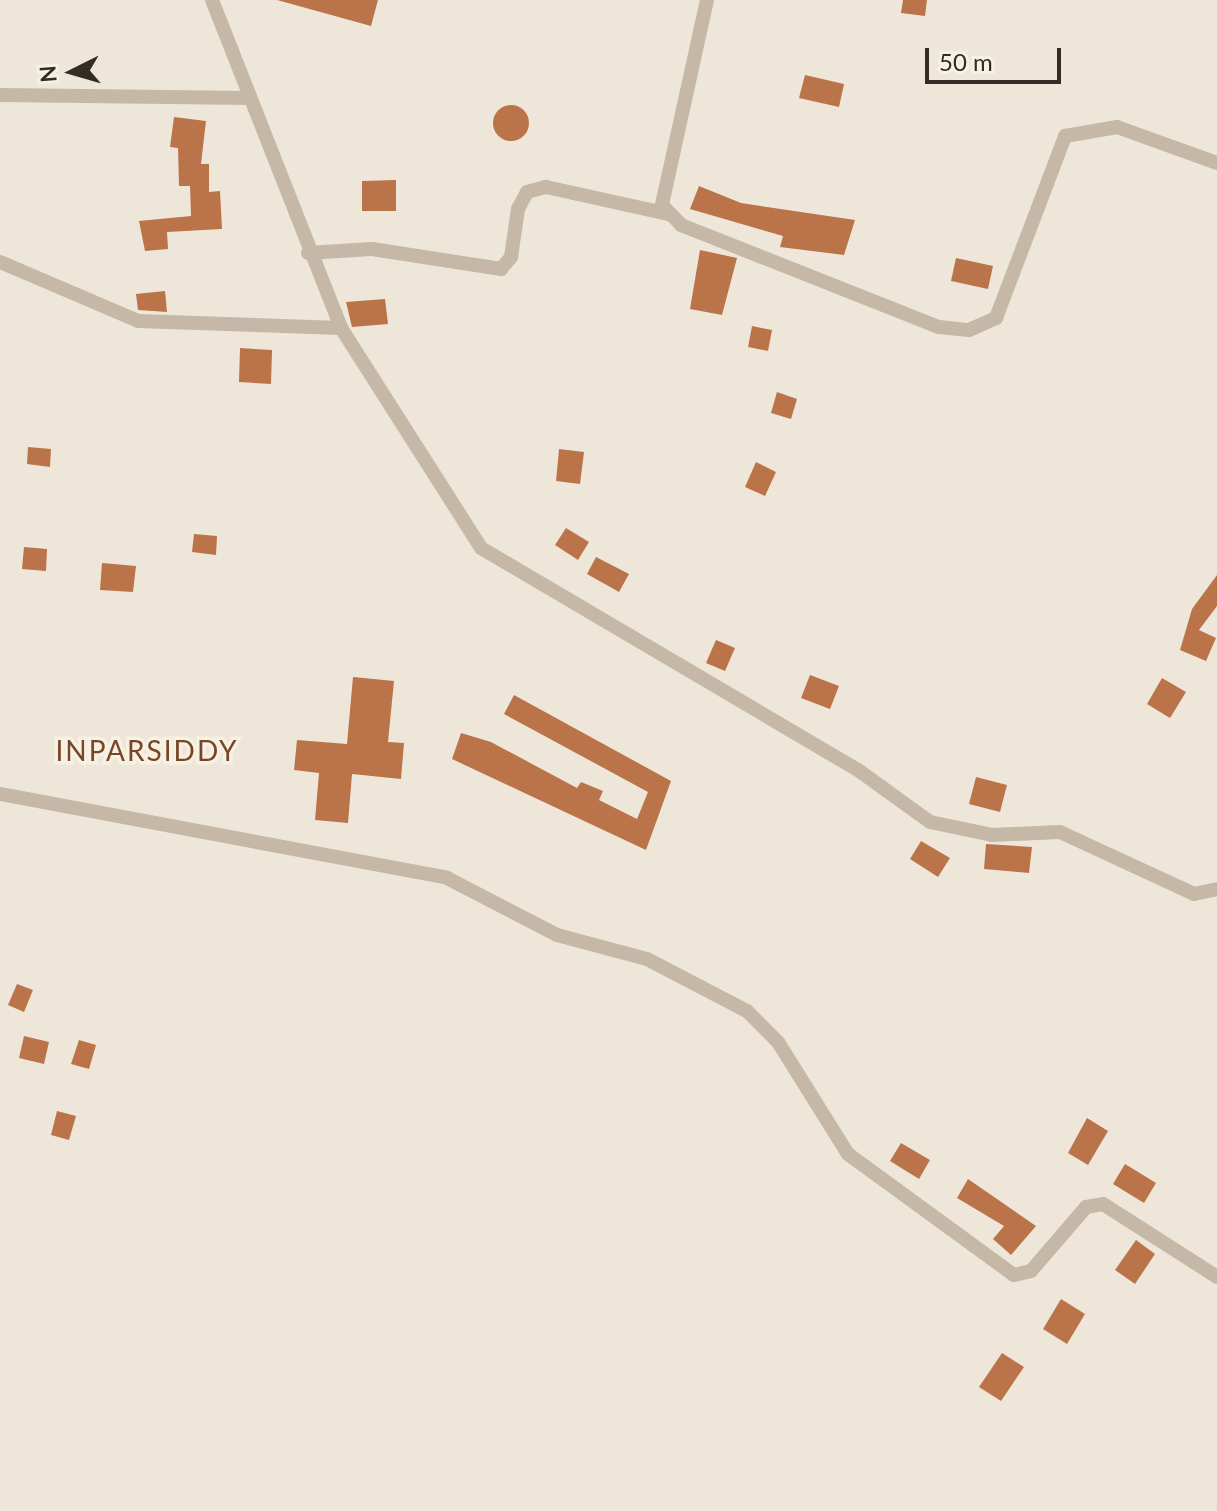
<!DOCTYPE html>
<html>
<head>
<meta charset="utf-8">
<style>
  body { margin:0 }
  #map { position:relative; width:1217px; height:1511px; overflow:hidden; background:#eee7d9; font-family:Lato,sans-serif }
  div>[style] { position:absolute }
  .building>* { inset:0; background:#bb744a }
  .round { border-radius:50% }
  .street>* { height:14px; margin:-7px; padding:0 7px; transform-origin:7px; border-radius:7px; background:#c5b8a6 }
  span { translate:-50% -50%; white-space:nowrap; text-align:center; line-height:1.15; -webkit-text-stroke:7px #f7f1e4; paint-order:stroke }
  .quarter-label { font-size:28px; color:#794527; letter-spacing:2px }
  .north { position:absolute; left:32px; top:32px; width:80px; height:80px; -webkit-text-stroke:6px #f7f1e4; paint-order:stroke; rotate:265deg; font-size:22px; font-weight:700; line-height:32px; text-align:center; color:#322b26 }
  .north::after { content:''; display:block; margin:auto; width:28px; height:36px; background:#322b26; clip-path:polygon(50% 0,100% 100%,50% 72%,0 100%) }
  .scale { position:absolute; left:925px; top:48px; width:136px; height:36px; box-sizing:border-box; border:4px solid #322b26; border-top:0; padding-left:10px; font-size:24px; line-height:28px; white-space:nowrap; color:#322b26; -webkit-text-stroke:6px #f7f1e4; paint-order:stroke }
</style>
</head>
<body>
<div id="map">
  <div class="building">
    <i style="clip-path:polygon(277px 0,378px 0,371px 26px)"></i>
    <i style="clip-path:polygon(903px 0,927px 0,925px 16px,901px 13px)"></i>
    <i style="clip-path:polygon(805px 75px,844px 84px,839px 107px,799px 98px)"></i>
    <i class="round" style="left:493px;top:105px;width:36px;height:36px"></i>
    <i style="clip-path:polygon(174px 117px,206px 121px,201px 164px,209px 164px,209px 192px,220px 191px,222px 229px,167px 232px,168px 249px,145px 251px,139px 221px,191px 216px,190px 186px,179px 186px,178px 148px,170px 147px)"></i>
    <i style="clip-path:polygon(396px 180px,396px 211px,362px 211px,362px 181px)"></i>
    <i style="clip-path:polygon(699px 186px,741px 203px,855px 220px,844px 255px,780px 247px,783px 236px,690px 209px)"></i>
    <i style="clip-path:polygon(700px 250px,737px 258px,722px 315px,690px 309px)"></i>
    <i style="clip-path:polygon(956px 258px,993px 266px,988px 289px,951px 281px)"></i>
    <i style="clip-path:polygon(165px 291px,167px 312px,138px 310px,136px 294px)"></i>
    <i style="clip-path:polygon(385px 299px,388px 324px,352px 327px,346px 302px)"></i>
    <i style="clip-path:polygon(752px 326px,772px 330px,768px 351px,748px 347px)"></i>
    <i style="clip-path:polygon(240px 348px,272px 350px,271px 384px,239px 382px)"></i>
    <i style="clip-path:polygon(777px 392px,797px 399px,791px 419px,771px 413px)"></i>
    <i style="clip-path:polygon(28px 447px,51px 449px,50px 467px,27px 464px)"></i>
    <i style="clip-path:polygon(559px 449px,584px 452px,580px 484px,556px 481px)"></i>
    <i style="clip-path:polygon(756px 462px,776px 472px,765px 496px,745px 487px)"></i>
    <i style="clip-path:polygon(566px 528px,589px 542px,578px 560px,555px 545px)"></i>
    <i style="clip-path:polygon(194px 534px,217px 536px,216px 555px,192px 552px)"></i>
    <i style="clip-path:polygon(24px 547px,47px 549px,46px 571px,22px 569px)"></i>
    <i style="clip-path:polygon(596px 557px,629px 574px,619px 592px,587px 574px)"></i>
    <i style="clip-path:polygon(102px 563px,136px 566px,133px 592px,100px 590px)"></i>
    <i style="clip-path:polygon(1217px 575px,1217px 606px,1199px 630px,1216px 638px,1206px 661px,1180px 650px,1192px 609px)"></i>
    <i style="clip-path:polygon(716px 640px,735px 648px,725px 671px,706px 663px)"></i>
    <i style="clip-path:polygon(810px 675px,839px 686px,830px 709px,801px 698px)"></i>
    <i style="clip-path:polygon(353px 677px,394px 681px,388px 742px,404px 743px,401px 779px,352px 774px,348px 823px,315px 820px,319px 773px,294px 770px,297px 740px,347px 744px)"></i>
    <i style="clip-path:polygon(1162px 678px,1186px 692px,1170px 718px,1147px 704px)"></i>
    <i style="clip-path:polygon(514px 695px,671px 781px,646px 850px,452px 759px,461px 733px,491px 742px,577px 788px,581px 782px,603px 791px,599px 800px,637px 819px,648px 792px,504px 714px)"></i>
    <i style="clip-path:polygon(976px 777px,1007px 785px,1000px 812px,969px 804px)"></i>
    <i style="clip-path:polygon(921px 841px,950px 858px,938px 877px,910px 859px)"></i>
    <i style="clip-path:polygon(986px 844px,1032px 847px,1029px 873px,984px 869px)"></i>
    <i style="clip-path:polygon(17px 984px,33px 990px,24px 1012px,8px 1005px)"></i>
    <i style="clip-path:polygon(24px 1036px,49px 1042px,44px 1064px,19px 1058px)"></i>
    <i style="clip-path:polygon(79px 1040px,96px 1045px,89px 1069px,71px 1064px)"></i>
    <i style="clip-path:polygon(57px 1111px,76px 1116px,69px 1140px,51px 1135px)"></i>
    <i style="clip-path:polygon(1087px 1118px,1108px 1131px,1088px 1165px,1068px 1153px)"></i>
    <i style="clip-path:polygon(901px 1143px,930px 1160px,919px 1179px,890px 1161px)"></i>
    <i style="clip-path:polygon(1125px 1164px,1156px 1183px,1144px 1203px,1113px 1184px)"></i>
    <i style="clip-path:polygon(968px 1179px,1036px 1226px,1011px 1255px,993px 1239px,1004px 1226px,957px 1198px)"></i>
    <i style="clip-path:polygon(1136px 1240px,1155px 1254px,1135px 1284px,1115px 1270px)"></i>
    <i style="clip-path:polygon(1061px 1299px,1085px 1314px,1067px 1344px,1043px 1329px)"></i>
    <i style="clip-path:polygon(1002px 1353px,1024px 1367px,1001px 1401px,979px 1387px)"></i>
  </div>
  <div class="street">
    <i style="left:212px;top:0;width:352px;rotate:68.5deg"></i>
    <i style="left:341px;top:328px;width:261px;rotate:57.5deg"></i>
    <i style="left:481px;top:548px;width:438px;rotate:30.5deg"></i>
    <i style="left:858px;top:770px;width:89px;rotate:35.8deg"></i>
    <i style="left:930px;top:822px;width:63px;rotate:11.8deg"></i>
    <i style="left:992px;top:835px;width:68px;rotate:-2.5deg"></i>
    <i style="left:1060px;top:832px;width:148px;rotate:24.8deg"></i>
    <i style="left:1194px;top:894px;width:24px;rotate:-12deg"></i>
    <i style="left:707px;top:0;width:210px;rotate:102.4deg"></i>
    <i style="left:662px;top:205px;width:28px;rotate:46deg"></i>
    <i style="left:681px;top:225px;width:277px;rotate:21.6deg"></i>
    <i style="left:939px;top:327px;width:30px;rotate:6deg"></i>
    <i style="left:969px;top:330px;width:30px;rotate:-24deg"></i>
    <i style="left:996px;top:318px;width:195px;rotate:-69.2deg"></i>
    <i style="left:1065px;top:136px;width:53px;rotate:-9.8deg"></i>
    <i style="left:1117px;top:127px;width:106px;rotate:19.8deg"></i>
    <i style="left:0;top:95px;width:250px;rotate:0.7deg"></i>
    <i style="left:308px;top:253px;width:64px;rotate:-3.6deg"></i>
    <i style="left:372px;top:249px;width:131px;rotate:8.8deg"></i>
    <i style="left:501px;top:269px;width:16px;rotate:-50deg"></i>
    <i style="left:511px;top:257px;width:49px;rotate:-81.7deg"></i>
    <i style="left:518px;top:209px;width:19px;rotate:-62deg"></i>
    <i style="left:527px;top:192px;width:20px;rotate:-15deg"></i>
    <i style="left:546px;top:187px;width:126px;rotate:12.4deg"></i>
    <i style="left:0;top:262px;width:150px;rotate:23.1deg"></i>
    <i style="left:138px;top:321px;width:203px;rotate:2deg"></i>
    <i style="left:0;top:794px;width:455px;rotate:10.6deg"></i>
    <i style="left:447px;top:878px;width:124px;rotate:27.4deg"></i>
    <i style="left:557px;top:935px;width:93px;rotate:14.9deg"></i>
    <i style="left:647px;top:959px;width:113px;rotate:27.5deg"></i>
    <i style="left:747px;top:1011px;width:44px;rotate:45deg"></i>
    <i style="left:778px;top:1042px;width:132px;rotate:58deg"></i>
    <i style="left:848px;top:1154px;width:205px;rotate:36.1deg"></i>
    <i style="left:1014px;top:1275px;width:17px;rotate:-13deg"></i>
    <i style="left:1031px;top:1271px;width:84px;rotate:-49.3deg"></i>
    <i style="left:1086px;top:1207px;width:17px;rotate:-10deg"></i>
    <i style="left:1103px;top:1204px;width:135px;rotate:32.6deg"></i>
  </div>
  <div class="quarter-label">
    <span style="left:147px;top:750px">INPARSIDDY</span>
  </div>
  <div class="north">N</div>
  <div class="scale">50 m</div>
</div>
</body>
</html>
